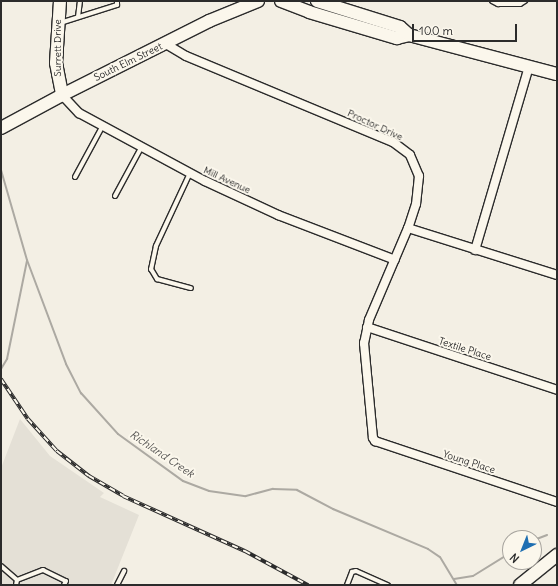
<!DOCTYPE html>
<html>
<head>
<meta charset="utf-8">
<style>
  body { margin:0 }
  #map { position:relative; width:558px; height:586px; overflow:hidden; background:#f3efe4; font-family:Delius,sans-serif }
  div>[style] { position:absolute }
  .built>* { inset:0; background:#e4e0d6 }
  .stream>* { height:2px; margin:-1px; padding:0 1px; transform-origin:1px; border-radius:1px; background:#aca9a2 }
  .roads { filter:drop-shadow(1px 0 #2b2b2b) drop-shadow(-1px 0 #2b2b2b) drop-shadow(0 1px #2b2b2b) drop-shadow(0 -1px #2b2b2b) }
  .lane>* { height:4px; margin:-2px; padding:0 2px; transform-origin:2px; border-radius:2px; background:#fbf7ec }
  .street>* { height:8px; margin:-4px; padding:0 4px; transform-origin:4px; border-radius:4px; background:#fbf7ec }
  .secondary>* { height:12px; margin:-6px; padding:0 6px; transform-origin:6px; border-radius:6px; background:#fbf7ec }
  .rail>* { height:3.5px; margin-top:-1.75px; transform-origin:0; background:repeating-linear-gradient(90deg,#fbf7ec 0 6px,#2b2b2b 0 12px); box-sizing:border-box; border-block:1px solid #2b2b2b }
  span { translate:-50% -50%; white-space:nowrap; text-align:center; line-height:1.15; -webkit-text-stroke:4px #fbf7ec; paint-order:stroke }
  .street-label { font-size:10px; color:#2b2b2b }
  .water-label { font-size:11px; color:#585755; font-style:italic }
  .frame { position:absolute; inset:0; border:2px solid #2b2b2b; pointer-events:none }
  .north { position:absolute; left:502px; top:530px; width:40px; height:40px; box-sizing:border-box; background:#fbf7ec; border:1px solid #a8a59f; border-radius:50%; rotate:223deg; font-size:11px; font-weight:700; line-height:16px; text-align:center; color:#2b2b2b }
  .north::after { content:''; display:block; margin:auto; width:14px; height:18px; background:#1f6fb2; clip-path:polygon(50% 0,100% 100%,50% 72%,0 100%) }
  .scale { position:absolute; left:412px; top:24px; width:105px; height:18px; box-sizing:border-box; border:2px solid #2b2b2b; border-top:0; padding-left:5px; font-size:12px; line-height:14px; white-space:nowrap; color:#2b2b2b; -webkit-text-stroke:3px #fbf7ec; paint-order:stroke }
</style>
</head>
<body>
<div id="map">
  <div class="built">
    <i style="clip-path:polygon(20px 419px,50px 456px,104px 493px,100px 497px,139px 515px,111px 585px,1px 585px,1px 468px)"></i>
  </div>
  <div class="stream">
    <i style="left:1px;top:170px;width:94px;rotate:73.9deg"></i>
    <i style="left:27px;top:260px;width:111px;rotate:69.4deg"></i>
    <i style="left:66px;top:364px;width:33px;rotate:63deg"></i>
    <i style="left:81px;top:393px;width:55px;rotate:47.9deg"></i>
    <i style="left:118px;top:434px;width:80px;rotate:35.9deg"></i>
    <i style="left:183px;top:481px;width:28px;rotate:21deg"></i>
    <i style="left:209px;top:491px;width:37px;rotate:8deg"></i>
    <i style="left:246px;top:496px;width:28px;rotate:-15deg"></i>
    <i style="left:273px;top:489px;width:24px;rotate:2deg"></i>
    <i style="left:297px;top:490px;width:41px;rotate:27.8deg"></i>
    <i style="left:333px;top:509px;width:103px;rotate:22.8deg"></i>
    <i style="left:428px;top:549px;width:14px;rotate:34deg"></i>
    <i style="left:440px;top:557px;width:33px;rotate:59deg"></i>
    <i style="left:1px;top:369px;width:12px;rotate:-59deg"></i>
    <i style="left:7px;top:359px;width:100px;rotate:-78.5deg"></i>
    <i style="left:534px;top:540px;width:14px;rotate:-21deg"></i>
    <i style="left:454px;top:579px;width:19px;rotate:-9deg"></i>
    <i style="left:473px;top:576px;width:44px;rotate:-31.9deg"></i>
  </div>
  <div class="roads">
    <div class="lane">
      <i style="left:492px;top:1px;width:7px;rotate:27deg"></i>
      <i style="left:498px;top:4px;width:22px"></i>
      <i style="left:520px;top:4px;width:6px;rotate:-31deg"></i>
      <i style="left:78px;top:17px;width:16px;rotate:-83deg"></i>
      <i style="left:60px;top:23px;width:60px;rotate:-17.5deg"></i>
      <i style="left:117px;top:5px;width:4px;rotate:-90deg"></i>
      <i style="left:190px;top:173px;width:81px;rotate:115deg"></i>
      <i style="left:156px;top:246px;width:24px;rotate:102deg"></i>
      <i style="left:151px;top:269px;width:12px;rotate:59deg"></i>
      <i style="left:157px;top:279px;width:35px;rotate:15deg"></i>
      <i style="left:75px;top:177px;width:57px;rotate:-61.6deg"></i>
      <i style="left:115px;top:196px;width:55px;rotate:-61.6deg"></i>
      <i style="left:1px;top:566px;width:21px;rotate:41deg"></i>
      <i style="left:17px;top:580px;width:5px;rotate:101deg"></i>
      <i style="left:17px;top:580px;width:28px;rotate:-21deg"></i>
      <i style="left:43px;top:570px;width:25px;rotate:26deg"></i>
      <i style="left:66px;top:581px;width:4px;rotate:117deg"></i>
      <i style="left:117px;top:585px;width:16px;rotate:-63deg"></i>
      <i style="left:347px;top:585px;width:14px;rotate:-69deg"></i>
      <i style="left:352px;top:572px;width:4px;rotate:-14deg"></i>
      <i style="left:356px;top:571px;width:35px;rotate:24deg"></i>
    </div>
    <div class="street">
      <i style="left:166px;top:44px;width:23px;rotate:31deg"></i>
      <i style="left:186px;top:56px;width:224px;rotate:22.6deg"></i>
      <i style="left:393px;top:142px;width:21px;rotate:37deg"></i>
      <i style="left:410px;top:155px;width:23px;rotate:67deg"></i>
      <i style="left:419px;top:176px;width:28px;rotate:96deg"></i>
      <i style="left:416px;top:204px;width:25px;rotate:108deg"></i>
      <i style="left:408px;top:228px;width:100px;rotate:113deg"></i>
      <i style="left:369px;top:320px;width:24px;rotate:102deg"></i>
      <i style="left:364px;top:343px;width:95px;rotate:84.6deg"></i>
      <i style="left:373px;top:438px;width:4px;rotate:56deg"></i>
      <i style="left:375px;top:441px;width:192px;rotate:18.5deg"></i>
      <i style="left:62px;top:95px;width:25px;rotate:47deg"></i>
      <i style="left:79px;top:113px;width:143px;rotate:28.4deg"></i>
      <i style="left:205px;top:181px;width:81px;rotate:25deg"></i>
      <i style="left:278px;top:215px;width:125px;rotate:21deg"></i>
      <i style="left:408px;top:228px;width:156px;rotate:17.5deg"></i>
      <i style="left:475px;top:250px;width:192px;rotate:-73.6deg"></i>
      <i style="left:367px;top:327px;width:200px;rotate:18.3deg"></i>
    </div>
    <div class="secondary">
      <i style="left:60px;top:1px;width:62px;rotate:93.7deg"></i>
      <i style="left:56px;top:63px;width:33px;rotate:79deg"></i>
      <i style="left:281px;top:1px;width:30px;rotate:21deg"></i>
      <i style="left:309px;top:12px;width:92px;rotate:16.5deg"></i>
      <i style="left:397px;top:38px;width:12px;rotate:-14deg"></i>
      <i style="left:409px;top:35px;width:153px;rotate:14.8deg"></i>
      <i style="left:317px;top:1px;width:87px;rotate:17.4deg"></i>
      <i style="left:400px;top:27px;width:12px;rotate:42deg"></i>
      <i style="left:1px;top:128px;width:69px;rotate:-28.4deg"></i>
      <i style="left:62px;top:95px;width:165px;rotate:-26.7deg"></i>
      <i style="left:209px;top:21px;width:53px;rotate:-22.2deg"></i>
      <i style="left:520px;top:585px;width:48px;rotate:-39deg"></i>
    </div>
  </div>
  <div class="rail">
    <i style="left:1px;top:379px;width:48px;rotate:56deg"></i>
    <i style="left:28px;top:419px;width:43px;rotate:47.8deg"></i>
    <i style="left:57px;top:451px;width:41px;rotate:38deg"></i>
    <i style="left:89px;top:476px;width:39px;rotate:30deg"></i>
    <i style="left:123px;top:496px;width:134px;rotate:24.3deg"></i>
    <i style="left:245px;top:551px;width:72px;rotate:28.4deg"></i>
  </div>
  <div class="street-label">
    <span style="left:58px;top:48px;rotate:-90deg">Surrett Drive</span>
    <span style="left:128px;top:62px;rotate:-26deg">South Elm Street</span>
    <span style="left:375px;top:125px;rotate:25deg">Proctor Drive</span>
    <span style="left:227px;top:180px;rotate:25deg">Mill Avenue</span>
    <span style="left:465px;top:349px;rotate:18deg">Textile Place</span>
    <span style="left:469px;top:462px;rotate:18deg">Young Place</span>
  </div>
  <div class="water-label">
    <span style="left:162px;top:454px;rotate:34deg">Richland Creek</span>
  </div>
  <div class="frame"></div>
  <div class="north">N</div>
  <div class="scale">100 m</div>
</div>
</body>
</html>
